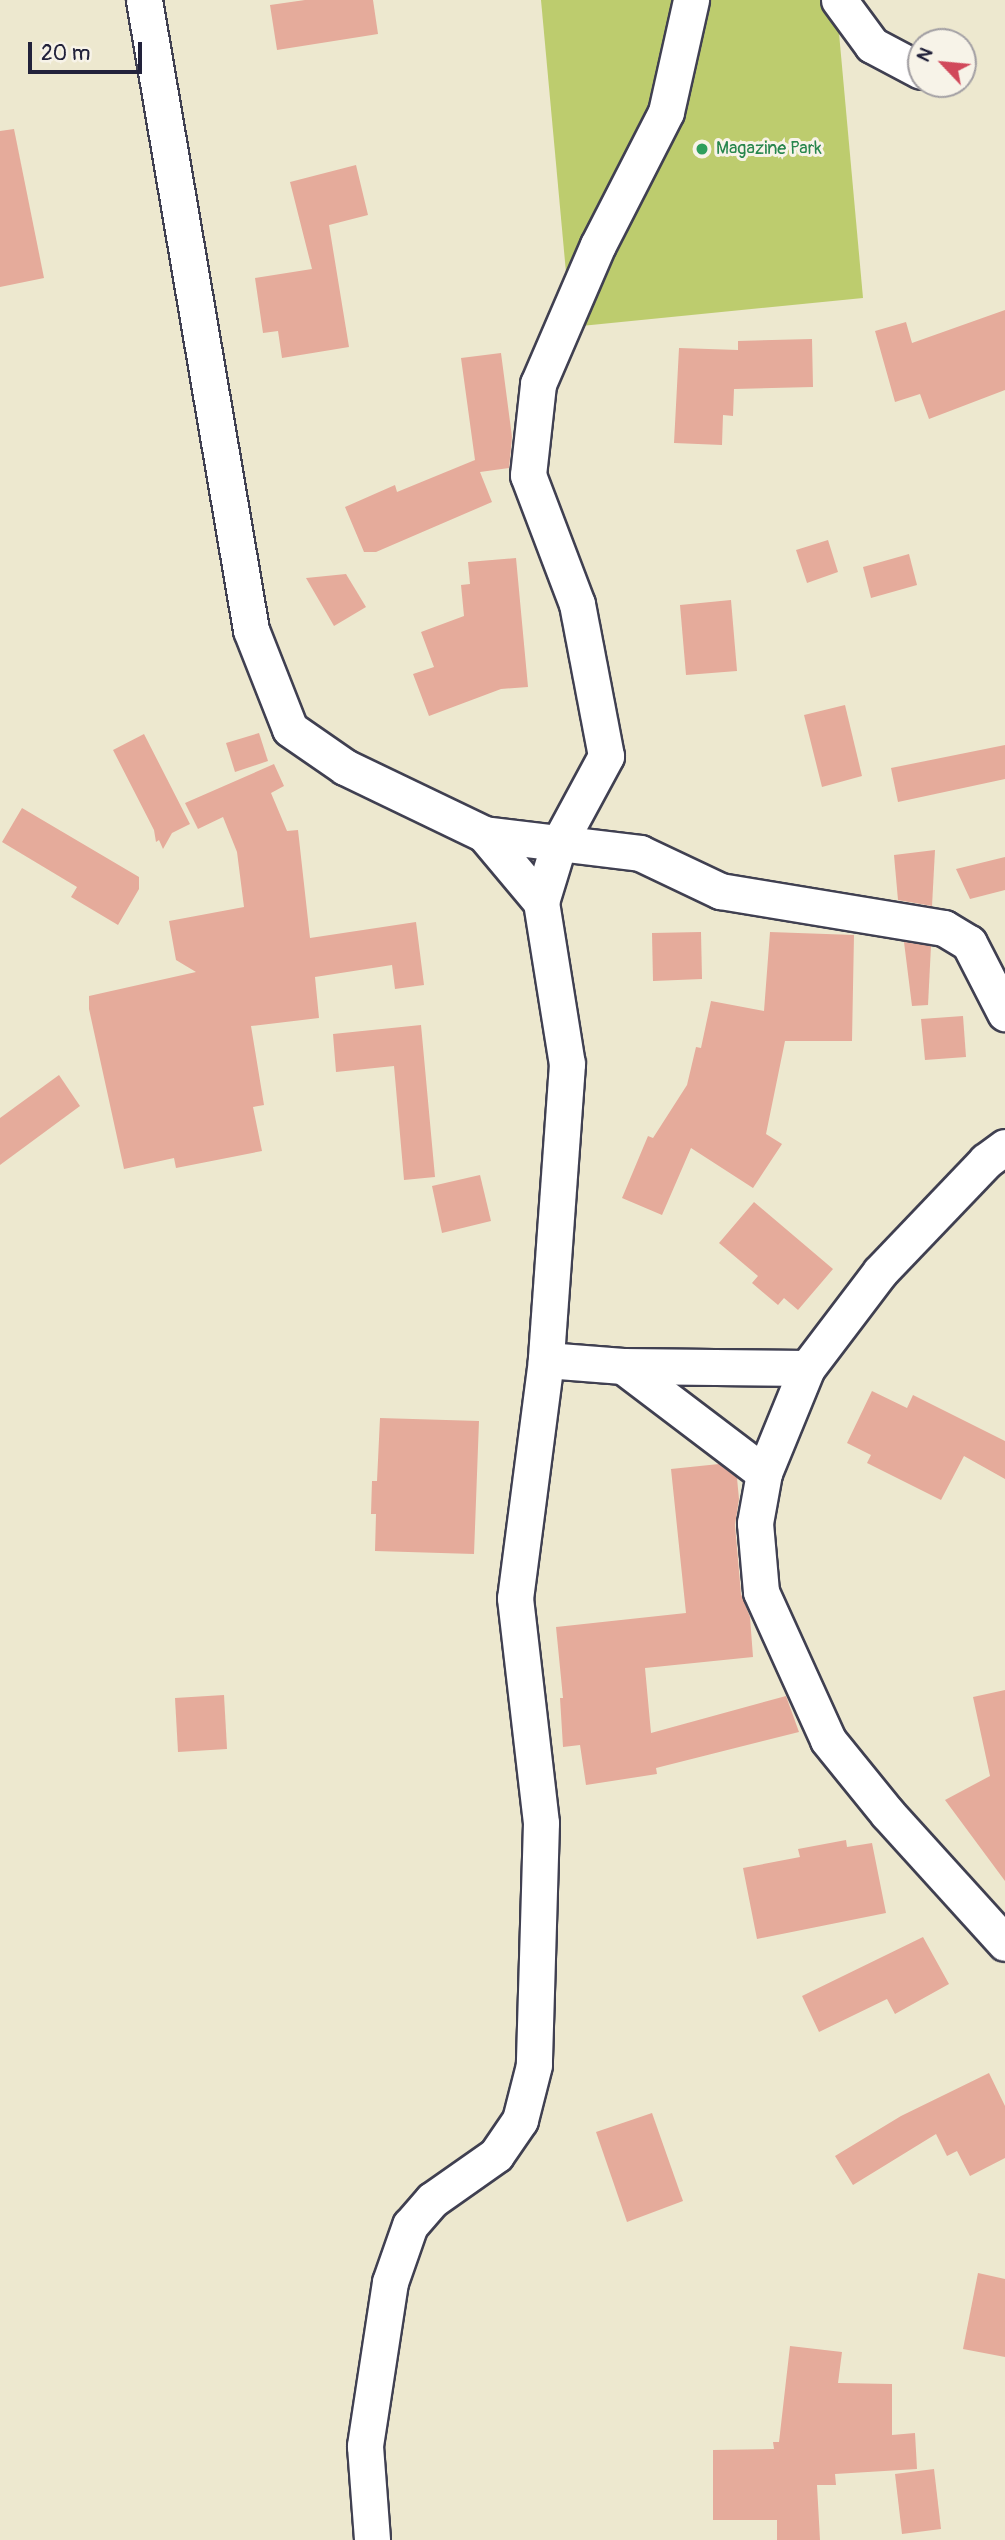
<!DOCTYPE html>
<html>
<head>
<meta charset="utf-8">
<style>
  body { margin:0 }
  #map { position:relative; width:1005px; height:2540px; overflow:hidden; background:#ede8cf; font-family:Pangolin,sans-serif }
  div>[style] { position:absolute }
  .green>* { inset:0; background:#bdcc6e }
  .building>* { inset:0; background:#e5ab9b }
  .roads { filter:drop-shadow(2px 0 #404051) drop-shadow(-2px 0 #404051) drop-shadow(0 2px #404051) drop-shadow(0 -2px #404051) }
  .minor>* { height:35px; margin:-17.5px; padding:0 17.5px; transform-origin:17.5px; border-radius:17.5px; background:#fff }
  .dots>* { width:19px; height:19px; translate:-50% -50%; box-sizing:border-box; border:4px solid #f7f3e8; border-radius:50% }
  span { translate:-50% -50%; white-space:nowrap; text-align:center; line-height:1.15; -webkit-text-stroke:6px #f7f3e8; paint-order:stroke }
  .leisure-label { font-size:18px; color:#27864d }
  .left { translate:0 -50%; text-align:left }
  .north { position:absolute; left:907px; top:28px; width:70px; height:70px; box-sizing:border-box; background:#f7f3e8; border:2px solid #a29fa3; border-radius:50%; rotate:296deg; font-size:19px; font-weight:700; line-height:28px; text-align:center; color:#22223b }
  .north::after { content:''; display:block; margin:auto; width:24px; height:32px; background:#d1495b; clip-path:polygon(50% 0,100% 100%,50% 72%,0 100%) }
  .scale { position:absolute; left:28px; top:42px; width:114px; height:32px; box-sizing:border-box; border:4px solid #22223b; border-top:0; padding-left:9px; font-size:21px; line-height:24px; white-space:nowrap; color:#22223b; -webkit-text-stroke:5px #f7f3e8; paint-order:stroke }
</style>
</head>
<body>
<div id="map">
  <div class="green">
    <i style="clip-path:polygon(541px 0,836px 0,863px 298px,571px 327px)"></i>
  </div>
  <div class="building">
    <i style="clip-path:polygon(305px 0,373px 0,378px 34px,277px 50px,270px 5px)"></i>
    <i style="clip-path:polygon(14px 129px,44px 278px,0 287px,0 131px)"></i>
    <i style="clip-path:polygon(356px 165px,368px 215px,329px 225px,349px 347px,282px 358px,278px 331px,263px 333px,255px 278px,312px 269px,290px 182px)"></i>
    <i style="clip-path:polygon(1005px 310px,1005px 390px,929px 419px,920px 394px,895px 402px,875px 331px,906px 322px,912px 343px)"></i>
    <i style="clip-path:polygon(812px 339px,813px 387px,734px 389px,733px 416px,723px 415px,722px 445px,674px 443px,679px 348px,738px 350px,738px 341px)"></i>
    <i style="clip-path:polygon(501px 353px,512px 437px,509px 468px,480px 472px,492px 502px,376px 552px,364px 552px,345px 507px,395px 485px,397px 492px,475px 460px,461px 358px)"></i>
    <i style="clip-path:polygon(828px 540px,838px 572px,807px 583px,796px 550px)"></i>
    <i style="clip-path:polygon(909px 554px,917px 585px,871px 598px,863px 567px)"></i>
    <i style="clip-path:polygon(516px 558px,528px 687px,501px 689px,429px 716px,413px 674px,434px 667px,421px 632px,464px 616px,461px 585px,470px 584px,468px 562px)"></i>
    <i style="clip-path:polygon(346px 574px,366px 607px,334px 626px,306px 578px)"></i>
    <i style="clip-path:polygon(731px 600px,737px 671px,686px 675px,680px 605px)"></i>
    <i style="clip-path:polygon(845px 705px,862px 776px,822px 787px,804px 715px)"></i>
    <i style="clip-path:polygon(259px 733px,268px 761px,235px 772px,226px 743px)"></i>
    <i style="clip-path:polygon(144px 734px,190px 824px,172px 833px,163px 849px,159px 840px,156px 842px,154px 830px,113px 750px)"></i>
    <i style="clip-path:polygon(1005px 745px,1005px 779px,898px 802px,891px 768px)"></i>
    <i style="clip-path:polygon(274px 764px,284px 786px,271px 793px,287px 831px,298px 830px,310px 938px,416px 922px,424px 985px,395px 989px,392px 965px,315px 977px,319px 1018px,251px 1026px,264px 1105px,253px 1107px,262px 1151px,176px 1168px,174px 1158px,124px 1169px,89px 1009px,89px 996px,196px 972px,176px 960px,169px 921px,244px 907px,237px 852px,223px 817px,198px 829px,185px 803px)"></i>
    <i style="clip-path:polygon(22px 808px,139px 877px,139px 889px,118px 925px,71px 897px,77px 887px,2px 842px)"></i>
    <i style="clip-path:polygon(935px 850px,932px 906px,898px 900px,894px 855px)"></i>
    <i style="clip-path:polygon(1005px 857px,1005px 890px,970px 899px,956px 869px)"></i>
    <i style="clip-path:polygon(701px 932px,702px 979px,653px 981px,652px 933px)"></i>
    <i style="clip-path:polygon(770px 932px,854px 935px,852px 1041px,785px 1041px,766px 1134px,782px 1144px,753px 1188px,691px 1148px,662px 1215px,622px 1198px,648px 1136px,653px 1138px,687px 1085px,696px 1047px,701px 1048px,711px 1001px,764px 1011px)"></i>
    <i style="clip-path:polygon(904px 942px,931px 946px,928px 1005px,912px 1006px)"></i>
    <i style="clip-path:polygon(963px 1016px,966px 1057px,925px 1060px,921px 1019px)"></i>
    <i style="clip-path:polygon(421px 1025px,435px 1177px,404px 1180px,394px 1066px,336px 1072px,333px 1034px)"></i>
    <i style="clip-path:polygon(59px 1075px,80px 1106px,0 1165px,0 1118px)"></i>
    <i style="clip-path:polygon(480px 1175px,491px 1221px,442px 1233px,432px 1186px)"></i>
    <i style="clip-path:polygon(754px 1202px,833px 1269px,798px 1310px,784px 1298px,778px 1305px,752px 1283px,758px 1276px,719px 1243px)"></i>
    <i style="clip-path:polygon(872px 1391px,907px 1408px,913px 1395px,1005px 1441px,1005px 1479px,964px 1456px,941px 1500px,867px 1463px,871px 1455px,847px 1443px)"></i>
    <i style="clip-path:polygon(380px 1418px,479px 1421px,474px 1554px,375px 1551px,376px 1514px,371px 1514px,372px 1481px,377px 1481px)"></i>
    <i style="clip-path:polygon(719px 1464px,737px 1478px,739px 1499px,735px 1525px,741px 1594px,750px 1617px,753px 1657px,645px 1668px,651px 1733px,786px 1696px,799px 1732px,656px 1768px,657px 1774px,586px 1785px,580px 1745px,563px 1747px,560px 1698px,563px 1698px,556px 1627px,686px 1613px,671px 1469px)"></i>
    <i style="clip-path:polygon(1005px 1690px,1005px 1881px,945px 1800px,990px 1776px,973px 1697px)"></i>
    <i style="clip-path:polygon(224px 1695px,227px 1749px,178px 1752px,175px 1698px)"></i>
    <i style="clip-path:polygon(846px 1840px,847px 1847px,872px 1843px,886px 1913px,757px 1939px,743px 1868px,800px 1857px,798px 1849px)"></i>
    <i style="clip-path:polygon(923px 1937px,949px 1984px,895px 2014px,887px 1999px,819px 2032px,802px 1996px)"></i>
    <i style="clip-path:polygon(989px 2073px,1005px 2106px,1005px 2158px,970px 2176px,957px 2151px,947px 2156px,936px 2134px,853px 2185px,835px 2156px,901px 2116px)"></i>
    <i style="clip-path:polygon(652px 2113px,683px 2201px,627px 2222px,596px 2132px)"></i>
    <i style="clip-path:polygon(978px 2273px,1005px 2279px,1005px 2357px,963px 2349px)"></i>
    <i style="clip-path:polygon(790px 2346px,842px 2352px,838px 2383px,892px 2384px,892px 2435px,915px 2433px,917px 2469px,835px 2474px,836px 2485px,817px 2485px,820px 2540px,777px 2540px,777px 2520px,713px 2520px,713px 2450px,774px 2449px,773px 2442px,779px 2442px)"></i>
    <i style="clip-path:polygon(934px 2469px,941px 2529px,902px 2534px,895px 2474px)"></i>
  </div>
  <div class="roads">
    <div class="minor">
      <i style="left:144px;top:0;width:639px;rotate:80.36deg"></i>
      <i style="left:251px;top:630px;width:106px;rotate:68.5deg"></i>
      <i style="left:290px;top:729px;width:67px;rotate:34.6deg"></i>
      <i style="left:345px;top:767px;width:154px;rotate:25.7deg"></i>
      <i style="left:484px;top:834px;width:89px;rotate:50deg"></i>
      <i style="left:541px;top:902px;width:164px;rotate:80.9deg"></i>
      <i style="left:567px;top:1064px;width:297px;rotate:94.1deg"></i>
      <i style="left:546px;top:1360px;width:240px;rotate:97.4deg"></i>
      <i style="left:515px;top:1598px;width:226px;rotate:83.4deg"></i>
      <i style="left:541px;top:1823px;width:242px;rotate:91.7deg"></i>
      <i style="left:534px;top:2065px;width:57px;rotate:104.3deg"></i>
      <i style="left:520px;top:2120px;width:42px;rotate:124.4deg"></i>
      <i style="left:496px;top:2155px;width:78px;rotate:144.9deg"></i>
      <i style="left:432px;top:2200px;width:33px;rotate:131deg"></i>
      <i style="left:410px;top:2225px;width:60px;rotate:109.3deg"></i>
      <i style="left:390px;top:2282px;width:166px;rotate:98.7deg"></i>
      <i style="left:365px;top:2446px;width:94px;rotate:85.7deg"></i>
      <i style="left:839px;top:0;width:56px;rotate:53.7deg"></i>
      <i style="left:872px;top:45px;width:55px;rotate:28deg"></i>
      <i style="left:484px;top:834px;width:157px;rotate:6.9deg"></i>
      <i style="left:640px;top:853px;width:89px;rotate:25.4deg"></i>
      <i style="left:720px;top:891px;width:227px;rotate:9.4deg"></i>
      <i style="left:944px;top:928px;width:29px;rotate:31deg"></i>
      <i style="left:969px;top:943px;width:79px;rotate:62.8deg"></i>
      <i style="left:541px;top:902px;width:62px;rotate:-73deg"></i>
      <i style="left:559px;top:843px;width:99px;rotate:-61.6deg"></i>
      <i style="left:606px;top:756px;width:155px;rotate:-100.8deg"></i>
      <i style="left:577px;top:604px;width:138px;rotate:-110.8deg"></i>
      <i style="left:528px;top:475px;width:92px;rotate:-83.7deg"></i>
      <i style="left:538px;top:384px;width:151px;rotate:-66.7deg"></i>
      <i style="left:598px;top:245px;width:149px;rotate:-62.9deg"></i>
      <i style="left:666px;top:112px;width:115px;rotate:-77.4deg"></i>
      <i style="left:1005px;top:1147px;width:24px;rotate:144deg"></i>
      <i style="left:986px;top:1161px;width:153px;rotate:133.7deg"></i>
      <i style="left:880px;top:1272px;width:121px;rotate:127.2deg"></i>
      <i style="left:807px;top:1368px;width:113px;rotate:112.3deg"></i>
      <i style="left:764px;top:1473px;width:51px;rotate:100.2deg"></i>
      <i style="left:755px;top:1523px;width:69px;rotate:85deg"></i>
      <i style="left:761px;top:1592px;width:162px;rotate:65.6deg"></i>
      <i style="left:828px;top:1740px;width:95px;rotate:51deg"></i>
      <i style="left:888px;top:1814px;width:174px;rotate:47.8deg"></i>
      <i style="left:546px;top:1360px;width:77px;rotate:4.5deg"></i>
      <i style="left:623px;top:1366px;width:184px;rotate:0.6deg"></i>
      <i style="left:623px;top:1366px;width:177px;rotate:37.2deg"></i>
    </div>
  </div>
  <div class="dots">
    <i style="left:702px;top:149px;background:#2e9e5b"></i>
  </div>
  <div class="leisure-label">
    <span class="left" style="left:716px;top:149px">Magazine Park</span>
  </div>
  <div class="north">N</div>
  <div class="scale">20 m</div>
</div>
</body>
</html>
